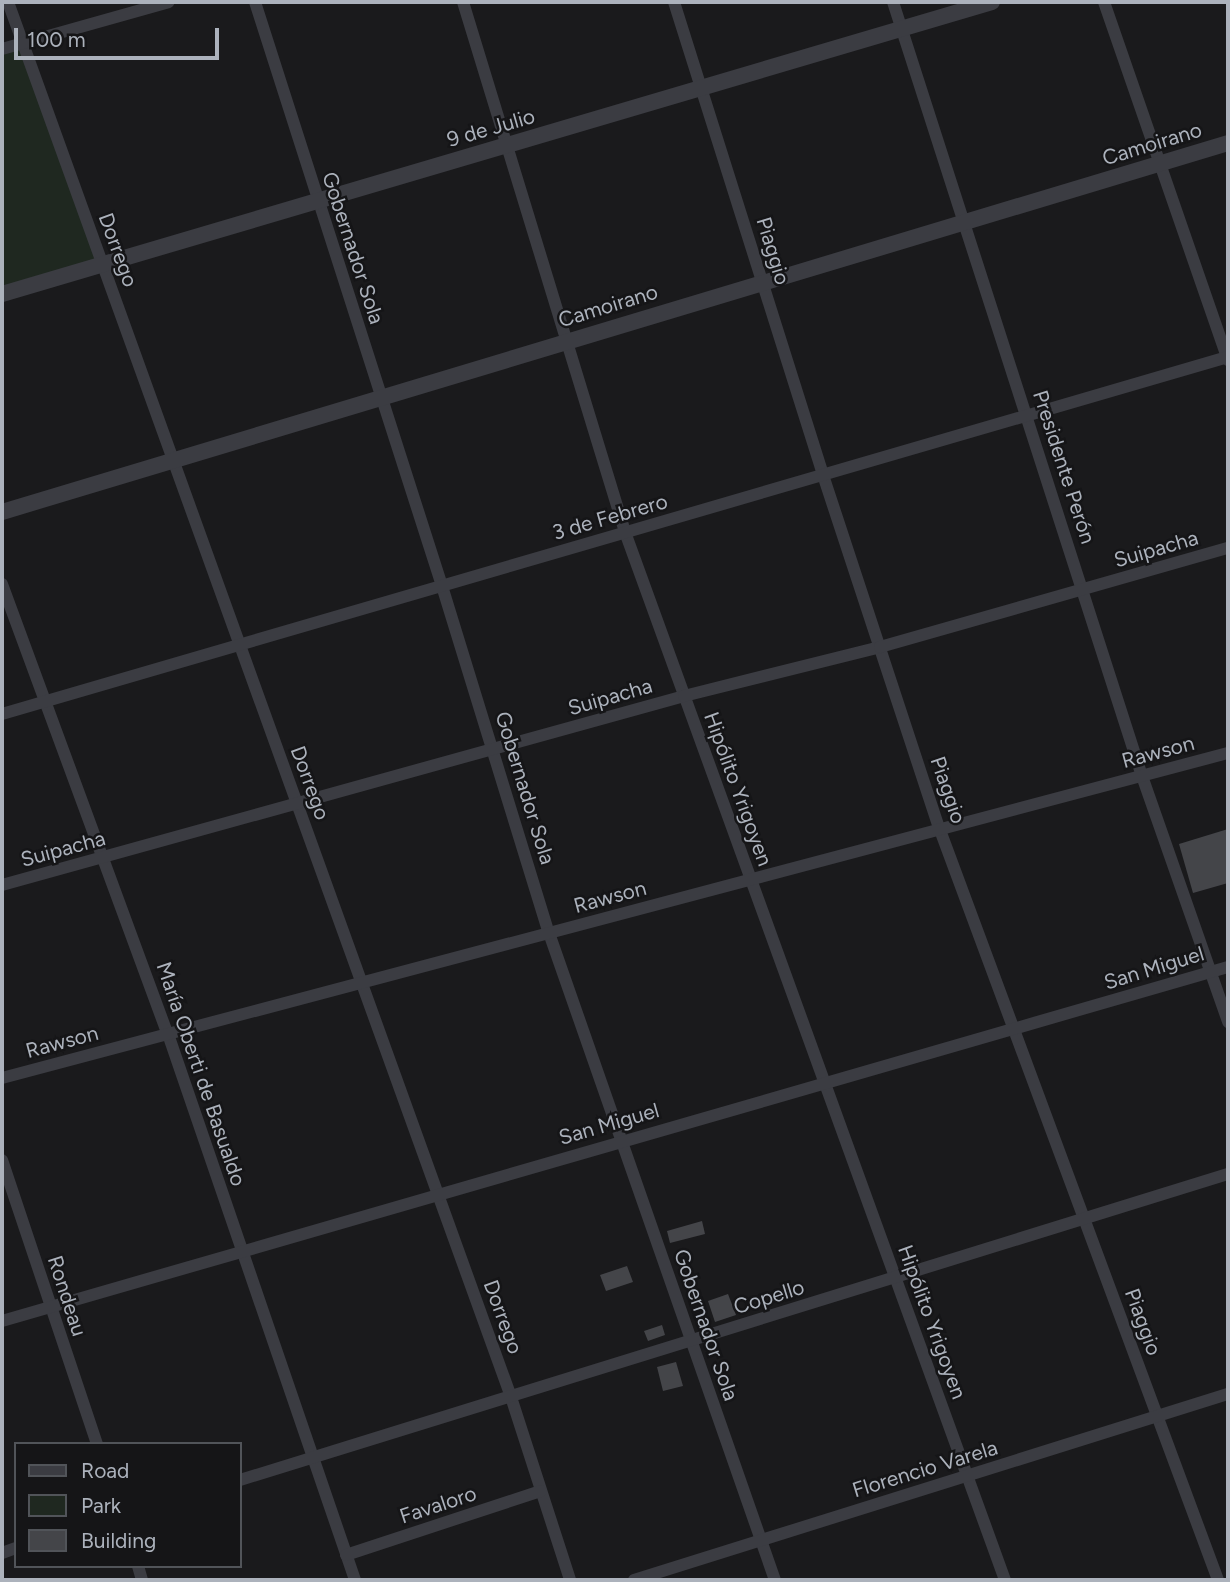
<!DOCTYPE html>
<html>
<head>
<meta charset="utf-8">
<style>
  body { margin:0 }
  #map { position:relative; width:1230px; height:1582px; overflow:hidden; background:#1a1a1c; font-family:Figtree,sans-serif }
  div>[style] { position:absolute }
  .green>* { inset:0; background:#1f2820 }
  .building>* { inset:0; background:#444549 }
  .minor>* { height:12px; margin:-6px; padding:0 6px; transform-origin:6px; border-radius:6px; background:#3b3c42 }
  .tertiary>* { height:16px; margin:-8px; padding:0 8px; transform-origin:8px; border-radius:8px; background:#3b3c42 }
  span { translate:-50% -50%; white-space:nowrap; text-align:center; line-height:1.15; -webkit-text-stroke:5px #151517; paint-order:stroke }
  .street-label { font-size:21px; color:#acb2bc }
  .frame { position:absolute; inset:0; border:4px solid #acb2bc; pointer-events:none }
  .legend { position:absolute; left:14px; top:1442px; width:228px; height:126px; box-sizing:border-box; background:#151517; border:2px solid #515459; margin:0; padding:9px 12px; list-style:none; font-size:21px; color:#acb2bc }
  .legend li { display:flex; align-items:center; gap:14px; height:35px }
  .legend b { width:35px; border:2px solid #515459 }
  .scale { position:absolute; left:14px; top:28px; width:205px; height:32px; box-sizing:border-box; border:4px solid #acb2bc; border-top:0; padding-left:9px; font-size:21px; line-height:24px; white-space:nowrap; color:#acb2bc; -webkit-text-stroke:5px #151517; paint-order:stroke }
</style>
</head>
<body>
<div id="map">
  <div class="green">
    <i style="clip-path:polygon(23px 43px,102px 264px,2px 294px,2px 49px)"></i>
  </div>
  <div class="building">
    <i style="clip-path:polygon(1228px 829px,1228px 883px,1193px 893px,1179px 844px)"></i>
    <i style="clip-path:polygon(702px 1221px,705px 1234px,670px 1243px,667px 1231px)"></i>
    <i style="clip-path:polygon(627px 1266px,633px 1282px,606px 1291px,600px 1275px)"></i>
    <i style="clip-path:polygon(728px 1294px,736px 1315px,715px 1322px,708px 1301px)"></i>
    <i style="clip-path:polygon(662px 1325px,665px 1335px,648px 1341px,644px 1331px)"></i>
    <i style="clip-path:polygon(676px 1362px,683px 1386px,663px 1391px,657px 1367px)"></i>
  </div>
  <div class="minor">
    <i style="left:8px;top:2px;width:1483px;rotate:70.17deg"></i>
    <i style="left:511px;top:1397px;width:192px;rotate:72.1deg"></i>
    <i style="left:255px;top:2px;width:613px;rotate:72.24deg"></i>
    <i style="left:442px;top:586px;width:363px;rotate:72.9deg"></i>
    <i style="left:549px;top:933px;width:685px;rotate:70.75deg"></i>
    <i style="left:463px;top:2px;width:554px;rotate:73deg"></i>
    <i style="left:625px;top:532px;width:1115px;rotate:70.07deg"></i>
    <i style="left:674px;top:2px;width:496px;rotate:72.5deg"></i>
    <i style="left:823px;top:475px;width:374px;rotate:71.8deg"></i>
    <i style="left:940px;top:830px;width:800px;rotate:69.66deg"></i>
    <i style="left:893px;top:2px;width:813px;rotate:72.17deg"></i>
    <i style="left:1142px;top:776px;width:261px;rotate:70.7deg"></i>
    <i style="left:1104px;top:2px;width:379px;rotate:70.9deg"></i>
    <i style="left:2px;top:49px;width:173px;rotate:-15.7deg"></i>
    <i style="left:2px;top:584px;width:480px;rotate:69.8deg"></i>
    <i style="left:168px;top:1034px;width:577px;rotate:71.09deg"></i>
    <i style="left:2px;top:714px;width:1277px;rotate:-16.24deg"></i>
    <i style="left:2px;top:885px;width:708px;rotate:-15.49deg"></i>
    <i style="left:684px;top:696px;width:202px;rotate:-14deg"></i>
    <i style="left:880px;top:647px;width:362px;rotate:-15.9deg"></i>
    <i style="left:2px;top:1078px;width:1268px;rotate:-14.85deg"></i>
    <i style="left:2px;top:1160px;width:299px;rotate:71.5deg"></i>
    <i style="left:2px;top:1321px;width:1276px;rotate:-16.11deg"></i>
    <i style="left:240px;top:1480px;width:1034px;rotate:-17.21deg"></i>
    <i style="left:2px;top:1553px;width:15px;rotate:-20deg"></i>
    <i style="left:346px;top:1555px;width:205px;rotate:-18.2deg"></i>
    <i style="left:138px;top:1566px;width:15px;rotate:74deg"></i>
    <i style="left:634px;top:1580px;width:622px;rotate:-17.39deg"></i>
  </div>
  <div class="tertiary">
    <i style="left:2px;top:294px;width:1032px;rotate:-16.43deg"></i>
    <i style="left:2px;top:512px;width:1280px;rotate:-16.75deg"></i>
  </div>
  <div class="street-label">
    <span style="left:491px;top:128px;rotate:-16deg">9 de Julio</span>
    <span style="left:1152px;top:144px;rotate:-17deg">Camoirano</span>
    <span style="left:353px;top:248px;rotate:72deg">Gobernador Sola</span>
    <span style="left:118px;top:250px;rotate:70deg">Dorrego</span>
    <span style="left:773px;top:251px;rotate:73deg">Piaggio</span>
    <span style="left:608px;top:306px;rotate:-17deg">Camoirano</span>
    <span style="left:1064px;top:467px;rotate:72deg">Presidente Perón</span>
    <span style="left:610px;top:517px;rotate:-16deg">3 de Febrero</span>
    <span style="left:1156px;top:549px;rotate:-16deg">Suipacha</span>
    <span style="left:610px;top:697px;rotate:-16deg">Suipacha</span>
    <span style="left:1158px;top:752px;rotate:-15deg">Rawson</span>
    <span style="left:310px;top:783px;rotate:70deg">Dorrego</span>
    <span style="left:525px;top:788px;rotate:73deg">Gobernador Sola</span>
    <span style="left:738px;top:789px;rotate:70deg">Hipólito Yrigoyen</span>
    <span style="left:948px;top:790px;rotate:71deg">Piaggio</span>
    <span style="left:63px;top:849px;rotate:-15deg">Suipacha</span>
    <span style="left:610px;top:897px;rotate:-15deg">Rawson</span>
    <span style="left:1154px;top:968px;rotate:-17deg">San Miguel</span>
    <span style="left:62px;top:1042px;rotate:-15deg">Rawson</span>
    <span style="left:201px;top:1074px;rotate:71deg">María Oberti de Basualdo</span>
    <span style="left:609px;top:1124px;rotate:-16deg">San Miguel</span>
    <span style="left:67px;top:1296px;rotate:72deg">Rondeau</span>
    <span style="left:769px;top:1297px;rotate:-17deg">Copello</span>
    <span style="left:503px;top:1317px;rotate:70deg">Dorrego</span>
    <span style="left:932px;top:1322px;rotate:70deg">Hipólito Yrigoyen</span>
    <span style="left:1143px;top:1322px;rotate:70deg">Piaggio</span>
    <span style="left:706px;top:1325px;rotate:71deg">Gobernador Sola</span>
    <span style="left:925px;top:1469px;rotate:-17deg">Florencio Varela</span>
    <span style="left:438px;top:1505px;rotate:-18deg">Favaloro</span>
  </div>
  <div class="frame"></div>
  <ul class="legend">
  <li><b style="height:9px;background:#3b3c42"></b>Road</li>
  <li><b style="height:19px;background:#1f2820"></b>Park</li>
  <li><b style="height:19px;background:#444549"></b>Building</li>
  </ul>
  <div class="scale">100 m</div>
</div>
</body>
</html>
